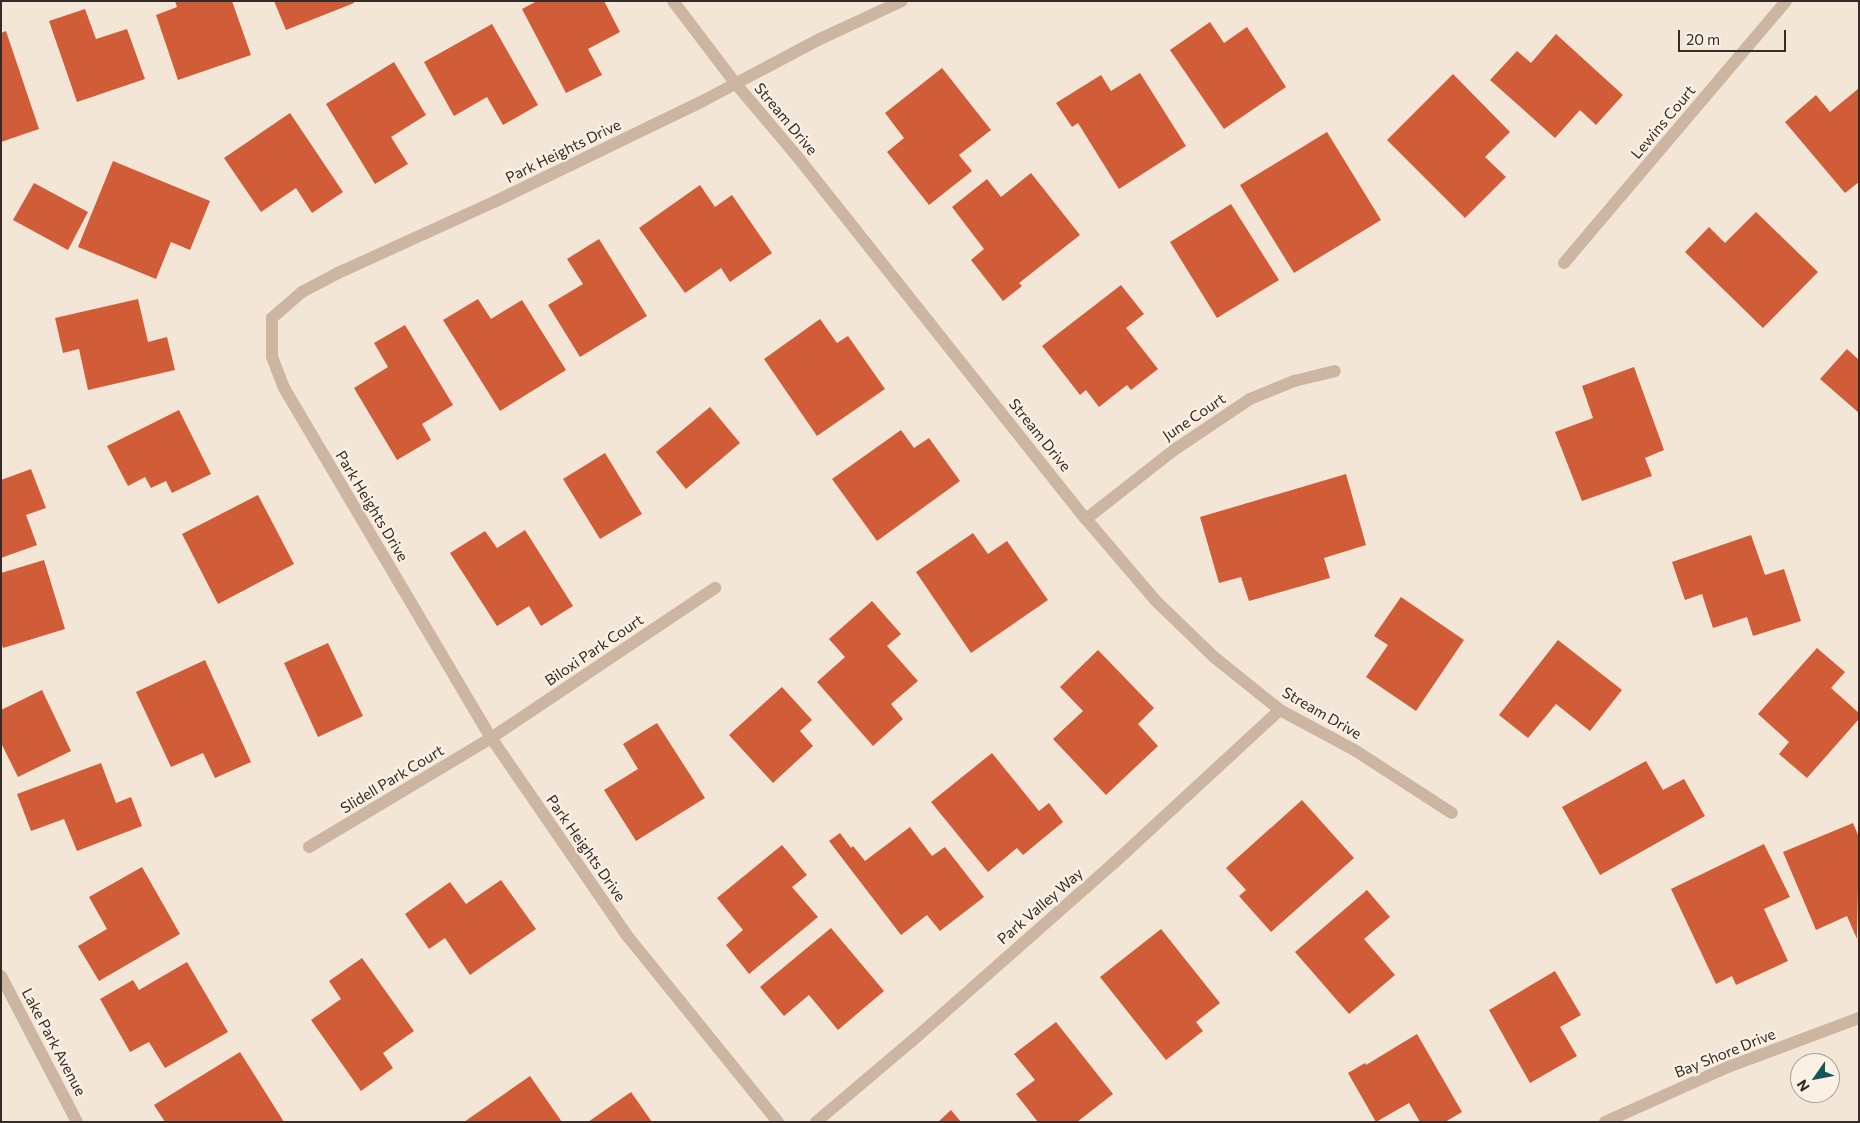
<!DOCTYPE html>
<html>
<head>
<meta charset="utf-8">
<style>
  body { margin:0 }
  #map { position:relative; width:1860px; height:1123px; overflow:hidden; background:#f3e6d6; font-family:Commissioner,sans-serif }
  div>[style] { position:absolute }
  .building>* { inset:0; background:#d05d37 }
  .street>* { height:12px; margin:-6px; padding:0 6px; transform-origin:6px; border-radius:6px; background:#ccb5a1 }
  span { translate:-50% -50%; white-space:nowrap; text-align:center; line-height:1.15; -webkit-text-stroke:4.5px #faf0e3; paint-order:stroke }
  .street-label { font-size:15px; color:#352a25 }
  .frame { position:absolute; inset:0; border:2px solid #352a25; pointer-events:none }
  .north { position:absolute; left:1790px; top:1053px; width:50px; height:50px; box-sizing:border-box; background:#faf0e3; border:1px solid #aba197; border-radius:50%; rotate:237deg; font-size:14px; font-weight:700; line-height:20px; text-align:center; color:#352a25 }
  .north::after { content:''; display:block; margin:auto; width:18px; height:22px; background:#17555a; clip-path:polygon(50% 0,100% 100%,50% 72%,0 100%) }
  .scale { position:absolute; left:1678px; top:30px; width:108px; height:22px; box-sizing:border-box; border:2px solid #352a25; border-top:0; padding-left:6px; font-size:15px; line-height:18px; white-space:nowrap; color:#352a25; -webkit-text-stroke:4px #faf0e3; paint-order:stroke }
</style>
</head>
<body>
<div id="map">
  <div class="building">
    <i style="clip-path:polygon(175px 1px,232px 1px,251px 55px,178px 80px,156px 15px,177px 7px)"></i>
    <i style="clip-path:polygon(274px 1px,353px 1px,354px 3px,286px 30px)"></i>
    <i style="clip-path:polygon(537px 1px,604px 1px,620px 32px,588px 49px,602px 75px,566px 93px,522px 9px)"></i>
    <i style="clip-path:polygon(85px 9px,96px 39px,127px 29px,145px 79px,77px 102px,49px 21px)"></i>
    <i style="clip-path:polygon(1210px 22px,1224px 43px,1247px 27px,1286px 87px,1224px 129px,1170px 50px)"></i>
    <i style="clip-path:polygon(492px 24px,538px 105px,503px 125px,487px 97px,454px 116px,424px 62px)"></i>
    <i style="clip-path:polygon(6px 31px,39px 129px,1px 142px,1px 33px)"></i>
    <i style="clip-path:polygon(1556px 34px,1623px 95px,1596px 125px,1580px 110px,1555px 138px,1490px 80px,1517px 51px,1531px 63px)"></i>
    <i style="clip-path:polygon(394px 62px,426px 115px,391px 137px,408px 164px,375px 184px,326px 104px)"></i>
    <i style="clip-path:polygon(942px 68px,991px 130px,959px 155px,972px 171px,929px 205px,887px 152px,904px 138px,885px 113px)"></i>
    <i style="clip-path:polygon(1140px 73px,1186px 146px,1119px 189px,1078px 123px,1072px 127px,1056px 103px,1101px 75px,1111px 91px)"></i>
    <i style="clip-path:polygon(1453px 74px,1510px 132px,1485px 157px,1506px 177px,1465px 218px,1387px 140px)"></i>
    <i style="clip-path:polygon(1858px 89px,1859px 182px,1845px 193px,1785px 122px,1816px 95px,1830px 112px)"></i>
    <i style="clip-path:polygon(290px 113px,343px 192px,312px 213px,296px 188px,261px 212px,224px 158px)"></i>
    <i style="clip-path:polygon(1327px 132px,1381px 220px,1294px 273px,1240px 185px)"></i>
    <i style="clip-path:polygon(113px 161px,210px 201px,190px 250px,171px 242px,156px 279px,78px 247px)"></i>
    <i style="clip-path:polygon(1031px 173px,1080px 235px,1019px 283px,1022px 286px,1003px 301px,971px 260px,984px 249px,952px 207px,987px 179px,1001px 197px)"></i>
    <i style="clip-path:polygon(34px 183px,88px 212px,68px 250px,13px 220px)"></i>
    <i style="clip-path:polygon(700px 185px,715px 207px,732px 195px,772px 253px,730px 282px,721px 268px,685px 293px,639px 228px)"></i>
    <i style="clip-path:polygon(1231px 204px,1279px 280px,1217px 318px,1170px 242px)"></i>
    <i style="clip-path:polygon(1756px 212px,1818px 272px,1763px 328px,1685px 252px,1709px 227px,1725px 243px)"></i>
    <i style="clip-path:polygon(599px 239px,647px 316px,580px 357px,548px 305px,583px 284px,567px 259px)"></i>
    <i style="clip-path:polygon(1121px 285px,1144px 314px,1126px 328px,1158px 369px,1131px 390px,1127px 385px,1099px 407px,1086px 390px,1080px 395px,1042px 346px)"></i>
    <i style="clip-path:polygon(138px 299px,148px 342px,167px 337px,175px 370px,88px 390px,79px 349px,63px 353px,55px 318px)"></i>
    <i style="clip-path:polygon(478px 299px,491px 319px,522px 300px,566px 370px,500px 411px,443px 320px)"></i>
    <i style="clip-path:polygon(820px 319px,837px 343px,848px 336px,885px 389px,817px 436px,764px 359px)"></i>
    <i style="clip-path:polygon(405px 325px,453px 405px,422px 424px,431px 440px,397px 460px,354px 388px,388px 367px,374px 343px)"></i>
    <i style="clip-path:polygon(1847px 349px,1859px 360px,1859px 413px,1820px 379px)"></i>
    <i style="clip-path:polygon(1634px 367px,1664px 450px,1645px 458px,1652px 476px,1582px 501px,1555px 432px,1593px 418px,1582px 386px)"></i>
    <i style="clip-path:polygon(710px 407px,740px 443px,686px 489px,656px 452px)"></i>
    <i style="clip-path:polygon(179px 410px,211px 474px,172px 493px,166px 481px,151px 488px,145px 477px,128px 486px,107px 446px)"></i>
    <i style="clip-path:polygon(901px 430px,914px 448px,929px 438px,960px 481px,877px 541px,832px 479px)"></i>
    <i style="clip-path:polygon(605px 453px,642px 514px,600px 539px,563px 479px)"></i>
    <i style="clip-path:polygon(31px 469px,46px 508px,26px 515px,37px 545px,1px 558px,1px 480px)"></i>
    <i style="clip-path:polygon(1346px 474px,1366px 545px,1324px 558px,1330px 578px,1249px 601px,1241px 577px,1219px 583px,1200px 517px)"></i>
    <i style="clip-path:polygon(258px 495px,294px 564px,218px 604px,182px 534px)"></i>
    <i style="clip-path:polygon(525px 530px,573px 606px,541px 626px,529px 606px,497px 626px,450px 553px,485px 531px,497px 548px)"></i>
    <i style="clip-path:polygon(973px 533px,988px 554px,1007px 541px,1048px 600px,971px 653px,916px 572px)"></i>
    <i style="clip-path:polygon(1751px 535px,1765px 575px,1784px 569px,1801px 621px,1753px 636px,1747px 617px,1713px 628px,1702px 594px,1685px 600px,1672px 562px)"></i>
    <i style="clip-path:polygon(44px 560px,65px 629px,3px 648px,1px 642px,1px 573px)"></i>
    <i style="clip-path:polygon(1401px 597px,1464px 640px,1416px 711px,1366px 677px,1388px 645px,1374px 636px)"></i>
    <i style="clip-path:polygon(872px 601px,901px 634px,887px 646px,918px 681px,891px 704px,903px 719px,873px 746px,817px 682px,845px 657px,829px 639px)"></i>
    <i style="clip-path:polygon(1558px 640px,1622px 690px,1590px 731px,1556px 704px,1528px 738px,1499px 715px)"></i>
    <i style="clip-path:polygon(328px 643px,363px 716px,318px 737px,284px 663px)"></i>
    <i style="clip-path:polygon(1817px 648px,1845px 672px,1831px 688px,1859px 713px,1859px 719px,1807px 778px,1779px 754px,1789px 742px,1758px 714px)"></i>
    <i style="clip-path:polygon(1098px 650px,1154px 708px,1138px 724px,1158px 746px,1106px 795px,1053px 739px,1083px 711px,1060px 687px)"></i>
    <i style="clip-path:polygon(205px 660px,251px 762px,215px 778px,203px 753px,171px 767px,136px 692px)"></i>
    <i style="clip-path:polygon(782px 687px,812px 720px,800px 731px,813px 746px,773px 783px,729px 735px)"></i>
    <i style="clip-path:polygon(42px 690px,71px 751px,18px 777px,1px 743px,1px 710px)"></i>
    <i style="clip-path:polygon(657px 723px,705px 798px,636px 841px,604px 790px,638px 769px,623px 744px)"></i>
    <i style="clip-path:polygon(992px 753px,1039px 811px,1049px 803px,1063px 822px,1023px 855px,1017px 848px,988px 872px,931px 802px)"></i>
    <i style="clip-path:polygon(1646px 761px,1663px 790px,1684px 779px,1705px 816px,1600px 875px,1562px 807px)"></i>
    <i style="clip-path:polygon(101px 763px,116px 803px,131px 797px,142px 826px,77px 851px,64px 819px,31px 831px,17px 794px)"></i>
    <i style="clip-path:polygon(1302px 800px,1354px 858px,1271px 932px,1239px 896px,1246px 890px,1226px 868px)"></i>
    <i style="clip-path:polygon(1853px 823px,1859px 837px,1857px 939px,1847px 916px,1816px 930px,1783px 852px)"></i>
    <i style="clip-path:polygon(910px 827px,932px 856px,945px 847px,984px 897px,940px 931px,927px 915px,901px 935px,829px 841px,840px 833px,851px 848px,853px 846px,865px 861px)"></i>
    <i style="clip-path:polygon(1764px 844px,1790px 897px,1764px 909px,1788px 961px,1736px 985px,1732px 976px,1716px 984px,1671px 889px)"></i>
    <i style="clip-path:polygon(782px 845px,807px 875px,792px 887px,818px 917px,749px 974px,726px 945px,743px 930px,717px 898px)"></i>
    <i style="clip-path:polygon(142px 867px,180px 934px,99px 981px,78px 946px,107px 929px,89px 897px)"></i>
    <i style="clip-path:polygon(501px 880px,536px 929px,470px 975px,445px 938px,429px 949px,405px 914px,450px 882px,466px 904px)"></i>
    <i style="clip-path:polygon(1367px 890px,1390px 917px,1364px 939px,1395px 975px,1349px 1014px,1295px 952px)"></i>
    <i style="clip-path:polygon(831px 928px,884px 991px,838px 1030px,809px 995px,784px 1016px,760px 987px)"></i>
    <i style="clip-path:polygon(1161px 929px,1220px 1003px,1196px 1022px,1203px 1031px,1166px 1060px,1100px 977px)"></i>
    <i style="clip-path:polygon(362px 958px,414px 1031px,383px 1053px,393px 1068px,361px 1091px,311px 1020px,341px 999px,329px 981px)"></i>
    <i style="clip-path:polygon(187px 962px,228px 1032px,165px 1068px,149px 1042px,130px 1052px,100px 999px,133px 980px,139px 990px)"></i>
    <i style="clip-path:polygon(1555px 971px,1581px 1015px,1560px 1027px,1577px 1056px,1530px 1083px,1489px 1010px)"></i>
    <i style="clip-path:polygon(1056px 1022px,1113px 1094px,1077px 1122px,1038px 1122px,1016px 1094px,1035px 1080px,1014px 1054px)"></i>
    <i style="clip-path:polygon(1417px 1034px,1462px 1112px,1445px 1122px,1420px 1122px,1409px 1103px,1376px 1122px,1348px 1073px,1365px 1063px,1366px 1065px)"></i>
    <i style="clip-path:polygon(240px 1052px,284px 1122px,165px 1122px,154px 1105px)"></i>
    <i style="clip-path:polygon(530px 1076px,562px 1122px,464px 1122px)"></i>
    <i style="clip-path:polygon(631px 1092px,652px 1122px,588px 1122px)"></i>
    <i style="clip-path:polygon(951px 1110px,961px 1122px,938px 1122px)"></i>
  </div>
  <div class="street">
    <i style="left:673px;top:1px;width:104px;rotate:52.8deg"></i>
    <i style="left:736px;top:84px;width:93px;rotate:49.8deg"></i>
    <i style="left:796px;top:155px;width:465px;rotate:51.5deg"></i>
    <i style="left:1086px;top:519px;width:108px;rotate:49.5deg"></i>
    <i style="left:1156px;top:601px;width:81px;rotate:44deg"></i>
    <i style="left:1214px;top:657px;width:85px;rotate:38.8deg"></i>
    <i style="left:1280px;top:710px;width:86px;rotate:28.3deg"></i>
    <i style="left:1356px;top:751px;width:114px;rotate:32.9deg"></i>
    <i style="left:1564px;top:263px;width:343px;rotate:-49.7deg"></i>
    <i style="left:1086px;top:519px;width:112px;rotate:-38.1deg"></i>
    <i style="left:1174px;top:450px;width:92px;rotate:-33.9deg"></i>
    <i style="left:1250px;top:399px;width:48px;rotate:-22.2deg"></i>
    <i style="left:1294px;top:381px;width:42px;rotate:-13.7deg"></i>
    <i style="left:309px;top:847px;width:212px;rotate:-30.9deg"></i>
    <i style="left:491px;top:738px;width:270px;rotate:-33.8deg"></i>
    <i style="left:1px;top:976px;width:165px;rotate:62.5deg"></i>
    <i style="left:778px;top:1122px;width:238px;rotate:-129deg"></i>
    <i style="left:628px;top:937px;width:242px;rotate:-124.5deg"></i>
    <i style="left:491px;top:738px;width:407px;rotate:-120.6deg"></i>
    <i style="left:284px;top:388px;width:34px;rotate:-111deg"></i>
    <i style="left:272px;top:356px;width:38px;rotate:-90deg"></i>
    <i style="left:272px;top:318px;width:40px;rotate:-41deg"></i>
    <i style="left:302px;top:292px;width:41px;rotate:-27.8deg"></i>
    <i style="left:338px;top:273px;width:171px;rotate:-24.5deg"></i>
    <i style="left:494px;top:202px;width:228px;rotate:-25.8deg"></i>
    <i style="left:699px;top:103px;width:137px;rotate:-27.9deg"></i>
    <i style="left:820px;top:39px;width:90px;rotate:-24.9deg"></i>
    <i style="left:816px;top:1122px;width:126px;rotate:-40.2deg"></i>
    <i style="left:912px;top:1041px;width:271px;rotate:-41.4deg"></i>
    <i style="left:1115px;top:862px;width:224px;rotate:-42.7deg"></i>
    <i style="left:1605px;top:1122px;width:135px;rotate:-24.1deg"></i>
    <i style="left:1728px;top:1067px;width:140px;rotate:-20.5deg"></i>
  </div>
  <div class="street-label">
    <span style="left:786px;top:119px;rotate:50deg">Stream Drive</span>
    <span style="left:1663px;top:122px;rotate:-50deg">Lewins Court</span>
    <span style="left:563px;top:151px;rotate:-26deg">Park Heights Drive</span>
    <span style="left:1194px;top:417px;rotate:-34deg">June Court</span>
    <span style="left:1040px;top:435px;rotate:51deg">Stream Drive</span>
    <span style="left:372px;top:506px;rotate:59deg">Park Heights Drive</span>
    <span style="left:594px;top:650px;rotate:-34deg">Biloxi Park Court</span>
    <span style="left:1322px;top:713px;rotate:30deg">Stream Drive</span>
    <span style="left:392px;top:779px;rotate:-31deg">Slidell Park Court</span>
    <span style="left:586px;top:848px;rotate:55deg">Park Heights Drive</span>
    <span style="left:1040px;top:906px;rotate:-41deg">Park Valley Way</span>
    <span style="left:54px;top:1042px;rotate:62deg">Lake Park Avenue</span>
    <span style="left:1725px;top:1053px;rotate:-22deg">Bay Shore Drive</span>
  </div>
  <div class="frame"></div>
  <div class="north">N</div>
  <div class="scale">20 m</div>
</div>
</body>
</html>
